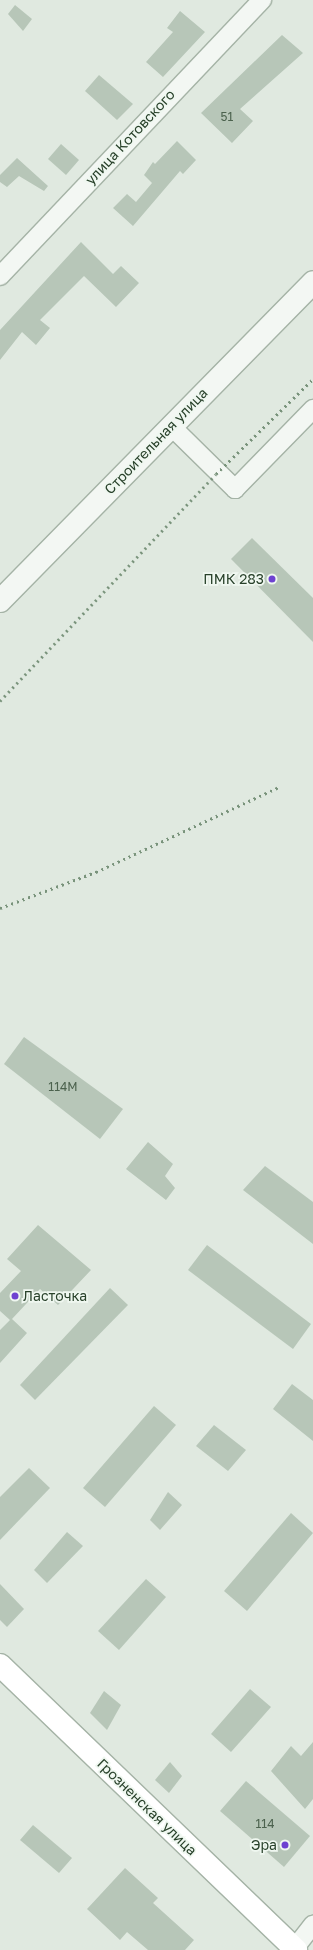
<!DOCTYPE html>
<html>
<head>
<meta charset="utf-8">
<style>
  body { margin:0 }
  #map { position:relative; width:313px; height:1950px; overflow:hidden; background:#e0e9e0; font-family:"Golos Text",sans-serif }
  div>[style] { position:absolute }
  .building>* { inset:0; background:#b7c6b8 }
  .roads { filter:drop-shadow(1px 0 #a5b3a6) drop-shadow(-1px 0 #a5b3a6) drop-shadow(0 1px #a5b3a6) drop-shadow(0 -1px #a5b3a6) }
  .minor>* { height:18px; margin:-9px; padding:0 9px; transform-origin:9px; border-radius:9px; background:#f3f7f3 }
  .tertiary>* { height:22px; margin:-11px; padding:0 11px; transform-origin:11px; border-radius:11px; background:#f3f7f3 }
  .primary>* { height:22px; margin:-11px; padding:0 11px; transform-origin:11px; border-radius:11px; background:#fff }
  .rail>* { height:3px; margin-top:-1.5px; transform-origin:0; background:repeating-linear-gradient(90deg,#79937b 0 2px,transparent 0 6px) }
  .dots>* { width:11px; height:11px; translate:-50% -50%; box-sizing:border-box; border:2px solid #eff7f0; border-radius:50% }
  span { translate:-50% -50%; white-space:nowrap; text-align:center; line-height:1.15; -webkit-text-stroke:3.5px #eff7f0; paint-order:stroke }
  .number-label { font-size:12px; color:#4c624e }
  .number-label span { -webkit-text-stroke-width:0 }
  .street-label { font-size:14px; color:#28412a }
  .poi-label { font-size:14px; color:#28412a }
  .right { translate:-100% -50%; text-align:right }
  .left { translate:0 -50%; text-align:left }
</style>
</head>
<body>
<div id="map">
  <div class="building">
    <i style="clip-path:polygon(15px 5px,32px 19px,23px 31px,8px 14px)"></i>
    <i style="clip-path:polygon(180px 11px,205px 32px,163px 77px,146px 62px,173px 32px,167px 28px)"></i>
    <i style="clip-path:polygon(282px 35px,303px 53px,240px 109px,253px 121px,232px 143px,201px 113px)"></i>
    <i style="clip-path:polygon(99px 75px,133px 104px,117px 120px,85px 91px)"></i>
    <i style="clip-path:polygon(177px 141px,196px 160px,183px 174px,180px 171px,133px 226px,113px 208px,127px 194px,136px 202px,152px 183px,144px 175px,153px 162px,155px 164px)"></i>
    <i style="clip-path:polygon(61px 144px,79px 160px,66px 175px,48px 159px)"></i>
    <i style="clip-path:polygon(17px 158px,48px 186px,44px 191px,19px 176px,7px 187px,0 182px,0 175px)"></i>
    <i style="clip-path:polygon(81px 242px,113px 274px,121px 266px,139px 283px,116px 307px,84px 276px,40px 320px,50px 328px,36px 345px,22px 332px,0 360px,0 330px)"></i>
    <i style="clip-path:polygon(252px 538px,313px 598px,313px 642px,231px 559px)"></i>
    <i style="clip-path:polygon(24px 1037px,123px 1109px,100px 1139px,4px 1064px)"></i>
    <i style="clip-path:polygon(148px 1142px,173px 1164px,165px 1176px,175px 1188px,166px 1200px,126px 1169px)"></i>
    <i style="clip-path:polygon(265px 1166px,313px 1202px,313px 1244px,243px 1190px)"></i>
    <i style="clip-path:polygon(38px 1225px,91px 1270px,58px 1305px,40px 1289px,12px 1319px,27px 1333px,0 1363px,0 1330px,10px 1320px,0 1311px,0 1293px,21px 1271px,7px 1259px)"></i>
    <i style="clip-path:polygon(207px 1245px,311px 1324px,293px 1349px,188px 1270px)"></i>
    <i style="clip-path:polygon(110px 1288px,128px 1305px,35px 1400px,20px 1385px)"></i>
    <i style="clip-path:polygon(292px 1384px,313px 1400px,313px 1441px,273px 1409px)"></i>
    <i style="clip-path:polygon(154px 1406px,176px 1425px,105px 1507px,83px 1488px)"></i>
    <i style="clip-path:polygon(214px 1425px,246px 1450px,228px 1471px,196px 1446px)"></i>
    <i style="clip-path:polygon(29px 1468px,50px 1488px,0 1540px,0 1497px)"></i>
    <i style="clip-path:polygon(168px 1492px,182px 1505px,160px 1530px,150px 1520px)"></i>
    <i style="clip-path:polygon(291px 1513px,313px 1533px,247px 1611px,224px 1591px)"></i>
    <i style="clip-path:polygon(67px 1532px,83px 1546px,47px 1583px,34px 1570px)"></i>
    <i style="clip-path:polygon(146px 1579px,166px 1597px,119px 1650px,98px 1631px)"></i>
    <i style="clip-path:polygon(0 1584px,24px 1609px,7px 1627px,0 1620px)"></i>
    <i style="clip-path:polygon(250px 1689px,271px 1707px,231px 1752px,211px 1734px)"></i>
    <i style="clip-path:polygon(104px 1691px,121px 1705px,107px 1730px,90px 1713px)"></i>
    <i style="clip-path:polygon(313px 1742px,313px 1799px,305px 1809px,271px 1771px,291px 1746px,301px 1756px)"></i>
    <i style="clip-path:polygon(170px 1762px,182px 1776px,169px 1793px,155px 1780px)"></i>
    <i style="clip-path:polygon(246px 1781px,310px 1836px,284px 1867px,220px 1811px)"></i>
    <i style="clip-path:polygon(33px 1825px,72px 1858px,59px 1873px,20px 1840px)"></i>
    <i style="clip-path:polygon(125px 1868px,158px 1898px,153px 1903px,194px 1940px,185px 1950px,148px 1950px,127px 1932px,120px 1940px,87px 1909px)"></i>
  </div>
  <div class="roads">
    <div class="minor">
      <i style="left:0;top:276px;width:381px;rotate:-46.5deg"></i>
      <i style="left:171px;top:426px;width:90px;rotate:44.5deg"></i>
      <i style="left:235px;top:489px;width:112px;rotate:-45.7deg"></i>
      <i style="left:294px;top:1949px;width:31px;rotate:-52deg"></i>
    </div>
    <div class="tertiary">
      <i style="left:0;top:601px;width:447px;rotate:-45.5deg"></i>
    </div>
    <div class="primary">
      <i style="left:0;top:1665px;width:411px;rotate:43.9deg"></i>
    </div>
  </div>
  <div class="rail">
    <i style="left:0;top:701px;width:313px;rotate:-46.4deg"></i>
    <i style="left:216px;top:474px;width:136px;rotate:-44.4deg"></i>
    <i style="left:0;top:908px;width:103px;rotate:-20.6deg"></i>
    <i style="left:96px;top:872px;width:202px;rotate:-24.9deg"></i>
  </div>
  <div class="dots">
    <i style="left:272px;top:579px;background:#6e42d1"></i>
    <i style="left:15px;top:1296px;background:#6e42d1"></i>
    <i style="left:285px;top:1845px;background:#6e42d1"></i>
  </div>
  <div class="number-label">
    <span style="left:227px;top:117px">51</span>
    <span style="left:63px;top:1087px">114М</span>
    <span style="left:265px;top:1824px">114</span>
  </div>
  <div class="street-label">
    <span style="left:130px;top:137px;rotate:-47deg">улица Котовского</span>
    <span style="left:156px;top:441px;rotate:-46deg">Строительная улица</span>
    <span style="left:147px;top:1807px;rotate:44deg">Грозненская улица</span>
  </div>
  <div class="poi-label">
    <span class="right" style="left:264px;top:579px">ПМК 283</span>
    <span class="left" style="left:23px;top:1296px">Ласточка</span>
    <span class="right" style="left:277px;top:1845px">Эра</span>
  </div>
</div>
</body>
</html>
